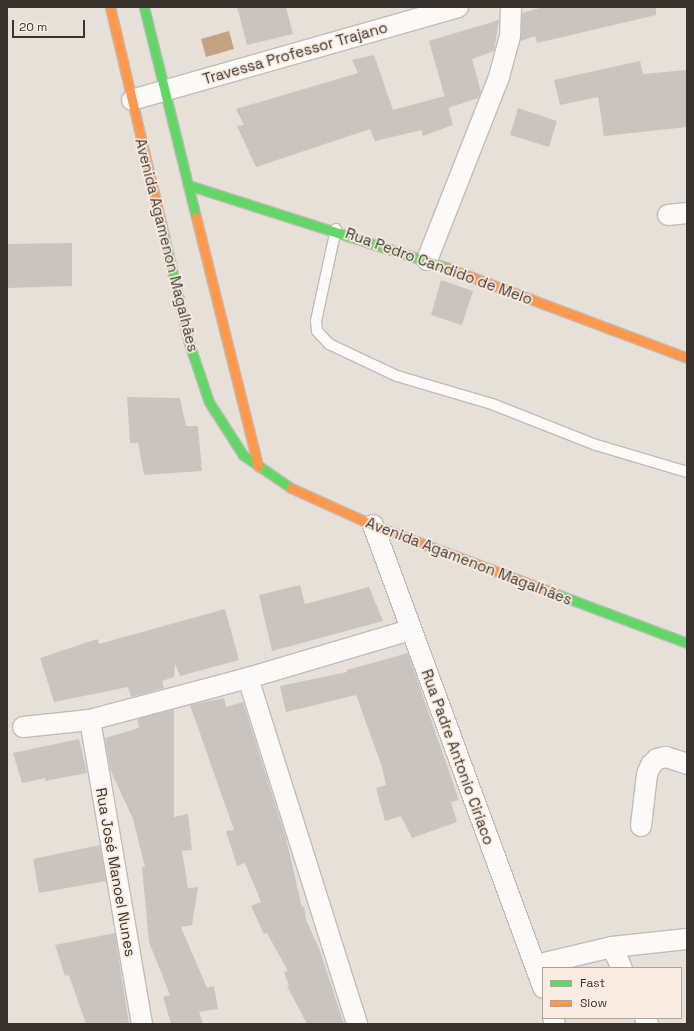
<!DOCTYPE html>
<html>
<head>
<meta charset="utf-8">
<style>
  body { margin:0 }
  #map { position:relative; width:694px; height:1031px; overflow:hidden; background:#e7e0d9; font-family:"Space Grotesk",sans-serif }
  div>[style] { position:absolute }
  .water>* { inset:0; background:#c4a283 }
  .building>* { inset:0; background:#c9c4bf }
  .roads { filter:drop-shadow(1px 0 #c1bcb7) drop-shadow(-1px 0 #c1bcb7) drop-shadow(0 1px #c1bcb7) drop-shadow(0 -1px #c1bcb7) }
  .lane>* { height:10px; margin:-5px; padding:0 5px; transform-origin:5px; border-radius:5px; background:#fbfaf9 }
  .street>* { height:20px; margin:-10px; padding:0 10px; transform-origin:10px; border-radius:10px; background:#fbfaf9 }
  .fast>* { height:9px; margin:-4.5px; padding:0 4.5px; transform-origin:4.5px; border-radius:4.5px; background:#63d668 }
  .slow>* { height:9px; margin:-4.5px; padding:0 4.5px; transform-origin:4.5px; border-radius:4.5px; background:#ff974d }
  span { translate:-50% -50%; white-space:nowrap; text-align:center; line-height:1.15; -webkit-text-stroke:3.5px #faece0; paint-order:stroke }
  .street-label { font-size:15px; color:#39332f }
  .frame { position:absolute; inset:0; border:8px solid #39332f; pointer-events:none }
  .legend { position:absolute; left:542px; top:967px; width:140px; height:52px; box-sizing:border-box; background:#faece0; border:1px solid #ada299; margin:0; padding:5px 7px; list-style:none; font-size:12px; color:#39332f }
  .legend li { display:flex; align-items:center; gap:8px; height:20px }
  .legend b { width:20px; border:1px solid #ada299 }
  .scale { position:absolute; left:12px; top:20px; width:73px; height:18px; box-sizing:border-box; border:2px solid #39332f; border-top:0; padding-left:5px; font-size:12px; line-height:14px; white-space:nowrap; color:#39332f; -webkit-text-stroke:3px #faece0; paint-order:stroke }
</style>
</head>
<body>
<div id="map">
  <div class="water">
    <i style="clip-path:polygon(229px 31px,234px 49px,206px 57px,201px 39px)"></i>
  </div>
  <div class="building">
    <i style="clip-path:polygon(237px 7px,286px 7px,293px 34px,247px 45px)"></i>
    <i style="clip-path:polygon(543px 7px,656px 7px,656px 15px,537px 43px,535px 36px,521px 41px,522px 13px)"></i>
    <i style="clip-path:polygon(499px 20px,494px 51px,472px 59px,481px 92px,478px 98px,448px 108px,429px 41px)"></i>
    <i style="clip-path:polygon(374px 55px,393px 110px,445px 96px,453px 125px,423px 136px,422px 130px,375px 141px,370px 129px,256px 167px,237px 126px,244px 125px,236px 109px,358px 73px,352px 60px)"></i>
    <i style="clip-path:polygon(640px 61px,643px 74px,687px 70px,687px 127px,604px 136px,598px 97px,560px 105px,554px 80px)"></i>
    <i style="clip-path:polygon(518px 108px,557px 121px,549px 147px,510px 135px)"></i>
    <i style="clip-path:polygon(72px 243px,72px 286px,7px 288px,7px 244px)"></i>
    <i style="clip-path:polygon(441px 280px,473px 291px,462px 325px,431px 315px)"></i>
    <i style="clip-path:polygon(127px 397px,180px 398px,186px 426px,198px 426px,202px 471px,144px 475px,138px 443px,130px 443px)"></i>
    <i style="clip-path:polygon(300px 585px,305px 604px,369px 587px,383px 621px,272px 651px,259px 595px)"></i>
    <i style="clip-path:polygon(225px 609px,239px 660px,180px 676px,175px 664px,174px 677px,162px 681px,164px 688px,131px 697px,128px 687px,54px 702px,40px 658px,97px 639px,99px 644px)"></i>
    <i style="clip-path:polygon(408px 653px,459px 800px,451px 802px,457px 822px,412px 838px,401px 816px,385px 821px,376px 788px,386px 785px,382px 767px,356px 695px,286px 712px,280px 686px,347px 672px,347px 670px)"></i>
    <i style="clip-path:polygon(224px 698px,226px 707px,243px 702px,286px 838px,302px 907px,304px 906px,306px 920px,319px 948px,344px 1024px,307px 1024px,287px 986px,289px 985px,284px 972px,288px 971px,267px 933px,264px 934px,251px 906px,261px 902px,245px 863px,237px 866px,226px 831px,234px 830px,190px 705px)"></i>
    <i style="clip-path:polygon(174px 709px,174px 817px,188px 814px,192px 850px,182px 851px,188px 888px,198px 887px,192px 925px,181px 927px,207px 988px,214px 986px,218px 1009px,199px 1012px,203px 1024px,171px 1024px,163px 997px,170px 995px,149px 942px,142px 867px,145px 867px,133px 819px,110px 769px,105px 738px,136px 729px,139px 727px,137px 719px)"></i>
    <i style="clip-path:polygon(79px 739px,87px 773px,45px 781px,45px 778px,22px 783px,13px 753px)"></i>
    <i style="clip-path:polygon(100px 845px,106px 881px,39px 893px,33px 859px)"></i>
    <i style="clip-path:polygon(115px 933px,129px 1024px,86px 1024px,69px 975px,65px 976px,55px 945px)"></i>
  </div>
  <div class="roads">
    <div class="lane">
      <i style="left:336px;top:229px;width:94px;rotate:102.3deg"></i>
      <i style="left:316px;top:321px;width:10px;rotate:84deg"></i>
      <i style="left:317px;top:331px;width:18px;rotate:47deg"></i>
      <i style="left:329px;top:344px;width:75px;rotate:25.2deg"></i>
      <i style="left:397px;top:376px;width:99px;rotate:16.4deg"></i>
      <i style="left:492px;top:404px;width:112px;rotate:21.5deg"></i>
      <i style="left:596px;top:445px;width:95px;rotate:16.5deg"></i>
    </div>
    <div class="street">
      <i style="left:132px;top:100px;width:339px;rotate:-15.9deg"></i>
      <i style="left:668px;top:215px;width:19px;rotate:-6deg"></i>
      <i style="left:427px;top:260px;width:197px;rotate:-68.5deg"></i>
      <i style="left:499px;top:77px;width:42px;rotate:-75deg"></i>
      <i style="left:510px;top:36px;width:29px;rotate:-88deg"></i>
      <i style="left:373px;top:525px;width:493px;rotate:69.8deg"></i>
      <i style="left:248px;top:678px;width:363px;rotate:72.5deg"></i>
      <i style="left:90px;top:720px;width:308px;rotate:80.3deg"></i>
      <i style="left:23px;top:727px;width:67px;rotate:-6deg"></i>
      <i style="left:90px;top:720px;width:163px;rotate:-14.9deg"></i>
      <i style="left:248px;top:678px;width:169px;rotate:-16.5deg"></i>
      <i style="left:641px;top:826px;width:52px;rotate:-83.4deg"></i>
      <i style="left:647px;top:774px;width:10px;rotate:-66deg"></i>
      <i style="left:651px;top:765px;width:8px;rotate:-45deg"></i>
      <i style="left:657px;top:759px;width:9px;rotate:-13deg"></i>
      <i style="left:666px;top:757px;width:22px;rotate:18deg"></i>
      <i style="left:612px;top:947px;width:23px;rotate:65deg"></i>
      <i style="left:536px;top:965px;width:78px;rotate:-13.3deg"></i>
      <i style="left:612px;top:947px;width:75px;rotate:-6.1deg"></i>
      <i style="left:553px;top:1018px;width:6px;rotate:72deg"></i>
      <i style="left:645px;top:1018px;width:7px;rotate:63deg"></i>
    </div>
    <div class="fast">
      <i style="left:144px;top:7px;width:216px;rotate:76.1deg"></i>
      <i style="left:188px;top:185px;width:273px;rotate:17.7deg"></i>
      <i style="left:161px;top:223px;width:123px;rotate:76.9deg"></i>
      <i style="left:189px;top:343px;width:62px;rotate:71.3deg"></i>
      <i style="left:209px;top:402px;width:63px;rotate:57.3deg"></i>
      <i style="left:243px;top:455px;width:58px;rotate:34.5deg"></i>
      <i style="left:554px;top:593px;width:142px;rotate:20.6deg"></i>
    </div>
    <div class="slow">
      <i style="left:110px;top:7px;width:222px;rotate:76.7deg"></i>
      <i style="left:196px;top:217px;width:257px;rotate:76deg"></i>
      <i style="left:448px;top:268px;width:255px;rotate:20.6deg"></i>
      <i style="left:291px;top:488px;width:90px;rotate:24.3deg"></i>
      <i style="left:373px;top:525px;width:193px;rotate:20.6deg"></i>
    </div>
  </div>
  <div class="street-label">
    <span style="left:295px;top:53px;rotate:-16deg">Travessa Professor Trajano</span>
    <span style="left:167px;top:245px;rotate:76deg">Avenida Agamenon Magalhães</span>
    <span style="left:439px;top:266px;rotate:20deg">Rua Pedro Candido de Melo</span>
    <span style="left:469px;top:561px;rotate:21deg">Avenida Agamenon Magalhães</span>
    <span style="left:458px;top:757px;rotate:70deg">Rua Padre Antonio Ciriaco</span>
    <span style="left:116px;top:872px;rotate:80deg">Rua José Manoel Nunes</span>
  </div>
  <div class="frame"></div>
  <ul class="legend">
  <li><b style="height:5px;background:#63d668"></b>Fast</li>
  <li><b style="height:5px;background:#ff974d"></b>Slow</li>
  </ul>
  <div class="scale">20 m</div>
</div>
</body>
</html>
